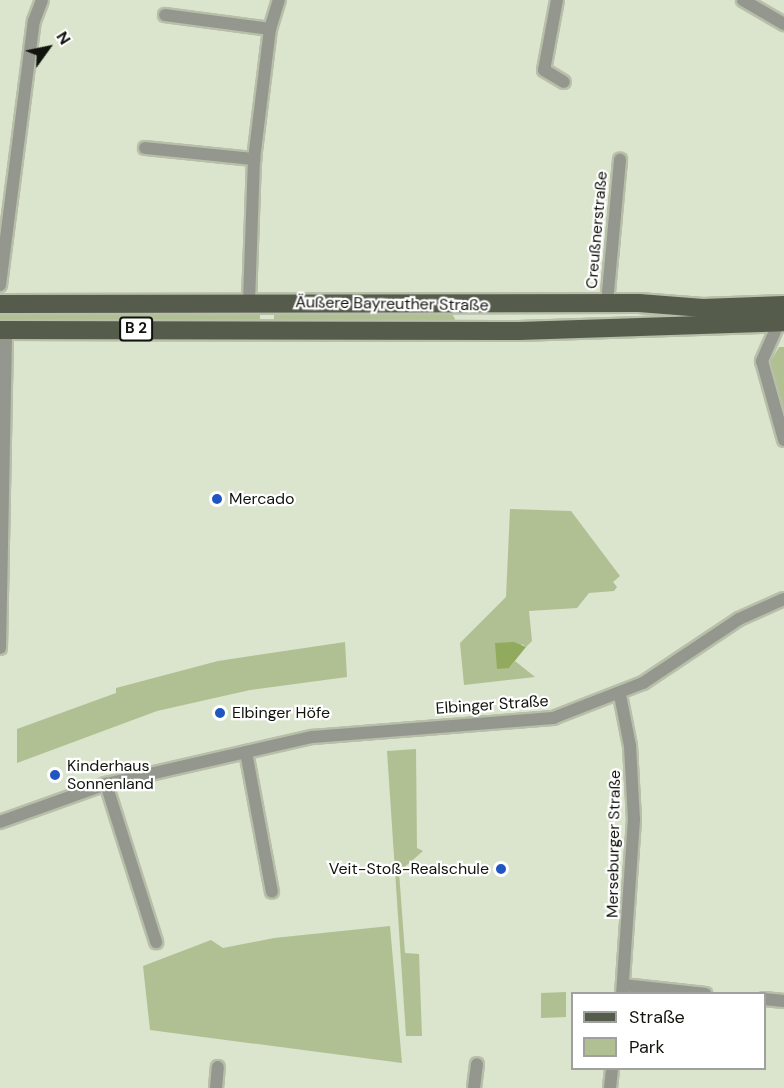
<!DOCTYPE html>
<html>
<head>
<meta charset="utf-8">
<style>
  body { margin:0 }
  #map { position:relative; width:784px; height:1088px; overflow:hidden; background:#dbe4cc; font-family:"DM Sans",sans-serif }
  div>[style] { position:absolute }
  .green>* { inset:0; background:#b0c093 }
  .water>* { inset:0; background:#92aa5e }
  .roads { filter:drop-shadow(2px 0 #b7bfa9) drop-shadow(-2px 0 #b7bfa9) drop-shadow(0 2px #b7bfa9) drop-shadow(0 -2px #b7bfa9) }
  .street>* { height:12px; margin:-6px; padding:0 6px; transform-origin:6px; border-radius:6px; background:#94978e }
  .primary>* { height:18px; margin:-9px; padding:0 9px; transform-origin:9px; border-radius:9px; background:#565c4b }
  .dots>* { width:16px; height:16px; translate:-50% -50%; box-sizing:border-box; border:3px solid #fff; border-radius:50% }
  span { translate:-50% -50%; white-space:nowrap; text-align:center; line-height:1.15; -webkit-text-stroke:4.5px #fff; paint-order:stroke }
  .shield-label span { padding:2px 4px; background:#fff; border:2px solid; border-radius:4px; -webkit-text-stroke-width:0 }
  .shield-label { font-size:15px; color:#11140c; font-weight:700 }
  .street-label { font-size:16px; color:#11140c }
  .poi-label { font-size:16px; color:#11140c }
  .left { translate:0 -50%; text-align:left }
  .right { translate:-100% -50%; text-align:right }
  .legend { position:absolute; left:571px; top:992px; width:195px; height:78px; box-sizing:border-box; background:#fff; border:2px solid #a0a19e; margin:0; padding:8px 10px; list-style:none; font-size:18px; color:#11140c }
  .legend li { display:flex; align-items:center; gap:12px; height:30px }
  .legend b { width:30px; border:2px solid #a0a19e }
  .north { position:absolute; left:18px; top:18px; width:60px; height:60px; -webkit-text-stroke:4px #fff; paint-order:stroke; rotate:57deg; font-size:16px; font-weight:700; line-height:24px; text-align:center; color:#11140c }
  .north::after { content:''; display:block; margin:auto; width:21px; height:27px; background:#11140c; clip-path:polygon(50% 0,100% 100%,50% 72%,0 100%) }
</style>
</head>
<body>
<div id="map">
  <div class="green">
    <i style="clip-path:polygon(260px 309px,260px 324px,0 323px,0 310px)"></i>
    <i style="clip-path:polygon(274px 309px,451px 312px,455px 319px,453px 323px,274px 324px)"></i>
    <i style="clip-path:polygon(779px 347px,784px 347px,784px 418px,769px 364px)"></i>
    <i style="clip-path:polygon(510px 509px,571px 511px,620px 576px,613px 582px,617px 587px,614px 591px,589px 593px,577px 608px,529px 611px,532px 641px,526px 647px,522px 644px,509px 668px,515px 661px,535px 677px,464px 685px,460px 643px,506px 597px)"></i>
    <i style="clip-path:polygon(345px 642px,347px 677px,250px 690px,157px 711px,17px 763px,17px 729px,116px 693px,116px 688px,218px 661px)"></i>
    <i style="clip-path:polygon(416px 749px,417px 848px,423px 851px,399px 872px,405px 953px,419px 954px,422px 1036px,406px 1036px,387px 751px)"></i>
    <i style="clip-path:polygon(390px 926px,402px 1063px,150px 1030px,143px 966px,211px 940px,223px 948px,274px 938px)"></i>
    <i style="clip-path:polygon(566px 992px,566px 1017px,541px 1018px,541px 993px)"></i>
  </div>
  <div class="water">
    <i style="clip-path:polygon(514px 642px,526px 647px,509px 668px,497px 669px,495px 643px)"></i>
  </div>
  <div class="roads">
    <div class="street">
      <i style="left:557px;top:0;width:71px;rotate:100.5deg"></i>
      <i style="left:544px;top:70px;width:23px;rotate:31deg"></i>
      <i style="left:743px;top:0;width:48px;rotate:30.3deg"></i>
      <i style="left:165px;top:15px;width:106px;rotate:7.6deg"></i>
      <i style="left:145px;top:148px;width:110px;rotate:5.8deg"></i>
      <i style="left:0;top:285px;width:266px;rotate:-82.7deg"></i>
      <i style="left:34px;top:21px;width:22px;rotate:-69deg"></i>
      <i style="left:249px;top:302px;width:143px;rotate:-88deg"></i>
      <i style="left:254px;top:159px;width:131px;rotate:-83deg"></i>
      <i style="left:270px;top:29px;width:30px;rotate:-73deg"></i>
      <i style="left:607px;top:303px;width:144px;rotate:-84.8deg"></i>
      <i style="left:779px;top:322px;width:43px;rotate:113.6deg"></i>
      <i style="left:762px;top:361px;width:82px;rotate:74.4deg"></i>
      <i style="left:0;top:648px;width:319px;rotate:-88.9deg"></i>
      <i style="left:620px;top:695px;width:52px;rotate:78.9deg"></i>
      <i style="left:630px;top:746px;width:73px;rotate:86.9deg"></i>
      <i style="left:634px;top:819px;width:175px;rotate:93.9deg"></i>
      <i style="left:246px;top:752px;width:142px;rotate:79.5deg"></i>
      <i style="left:106px;top:784px;width:166px;rotate:72.4deg"></i>
      <i style="left:0;top:822px;width:113px;rotate:-19.7deg"></i>
      <i style="left:106px;top:784px;width:211px;rotate:-12.9deg"></i>
      <i style="left:312px;top:737px;width:242px;rotate:-4.5deg"></i>
      <i style="left:553px;top:718px;width:97px;rotate:-21.3deg"></i>
      <i style="left:643px;top:683px;width:115px;rotate:-33.7deg"></i>
      <i style="left:739px;top:619px;width:49px;rotate:-24deg"></i>
      <i style="left:623px;top:985px;width:83px;rotate:6.2deg"></i>
      <i style="left:764px;top:999px;width:20px;rotate:6deg"></i>
      <i style="left:216px;top:1088px;width:21px;rotate:-85deg"></i>
      <i style="left:474px;top:1088px;width:24px;rotate:-83deg"></i>
      <i style="left:610px;top:1088px;width:20px;rotate:-84deg"></i>
    </div>
    <div class="primary">
      <i style="left:0;top:304px;width:639px;rotate:-0.09deg"></i>
      <i style="left:639px;top:303px;width:64px;rotate:4.5deg"></i>
      <i style="left:703px;top:308px;width:81px;rotate:-2.1deg"></i>
      <i style="left:0;top:330px;width:519px;rotate:0.11deg"></i>
      <i style="left:519px;top:331px;width:265px;rotate:-1.9deg"></i>
    </div>
  </div>
  <div class="dots">
    <i style="left:217px;top:499px;background:#2055c2"></i>
    <i style="left:220px;top:713px;background:#2055c2"></i>
    <i style="left:55px;top:775px;background:#2055c2"></i>
    <i style="left:501px;top:869px;background:#2055c2"></i>
  </div>
  <div class="shield-label">
    <span style="left:136px;top:329px">B 2</span>
  </div>
  <div class="street-label">
    <span style="left:597px;top:230px;rotate:-85deg">Creußnerstraße</span>
    <span style="left:392px;top:304px;rotate:1deg">Äußere Bayreuther Straße</span>
    <span style="left:492px;top:705px;rotate:-4deg">Elbinger Straße</span>
    <span style="left:614px;top:844px;rotate:-89deg">Merseburger Straße</span>
  </div>
  <div class="poi-label">
    <span class="left" style="left:229px;top:499px">Mercado</span>
    <span class="left" style="left:232px;top:713px">Elbinger Höfe</span>
    <span class="left" style="left:67px;top:775px">Kinderhaus<br>Sonnenland</span>
    <span class="right" style="left:489px;top:869px">Veit-Stoß-Realschule</span>
  </div>
  <ul class="legend">
  <li><b style="height:8px;background:#565c4b"></b>Straße</li>
  <li><b style="height:16px;background:#b0c093"></b>Park</li>
  </ul>
  <div class="north">N</div>
</div>
</body>
</html>
